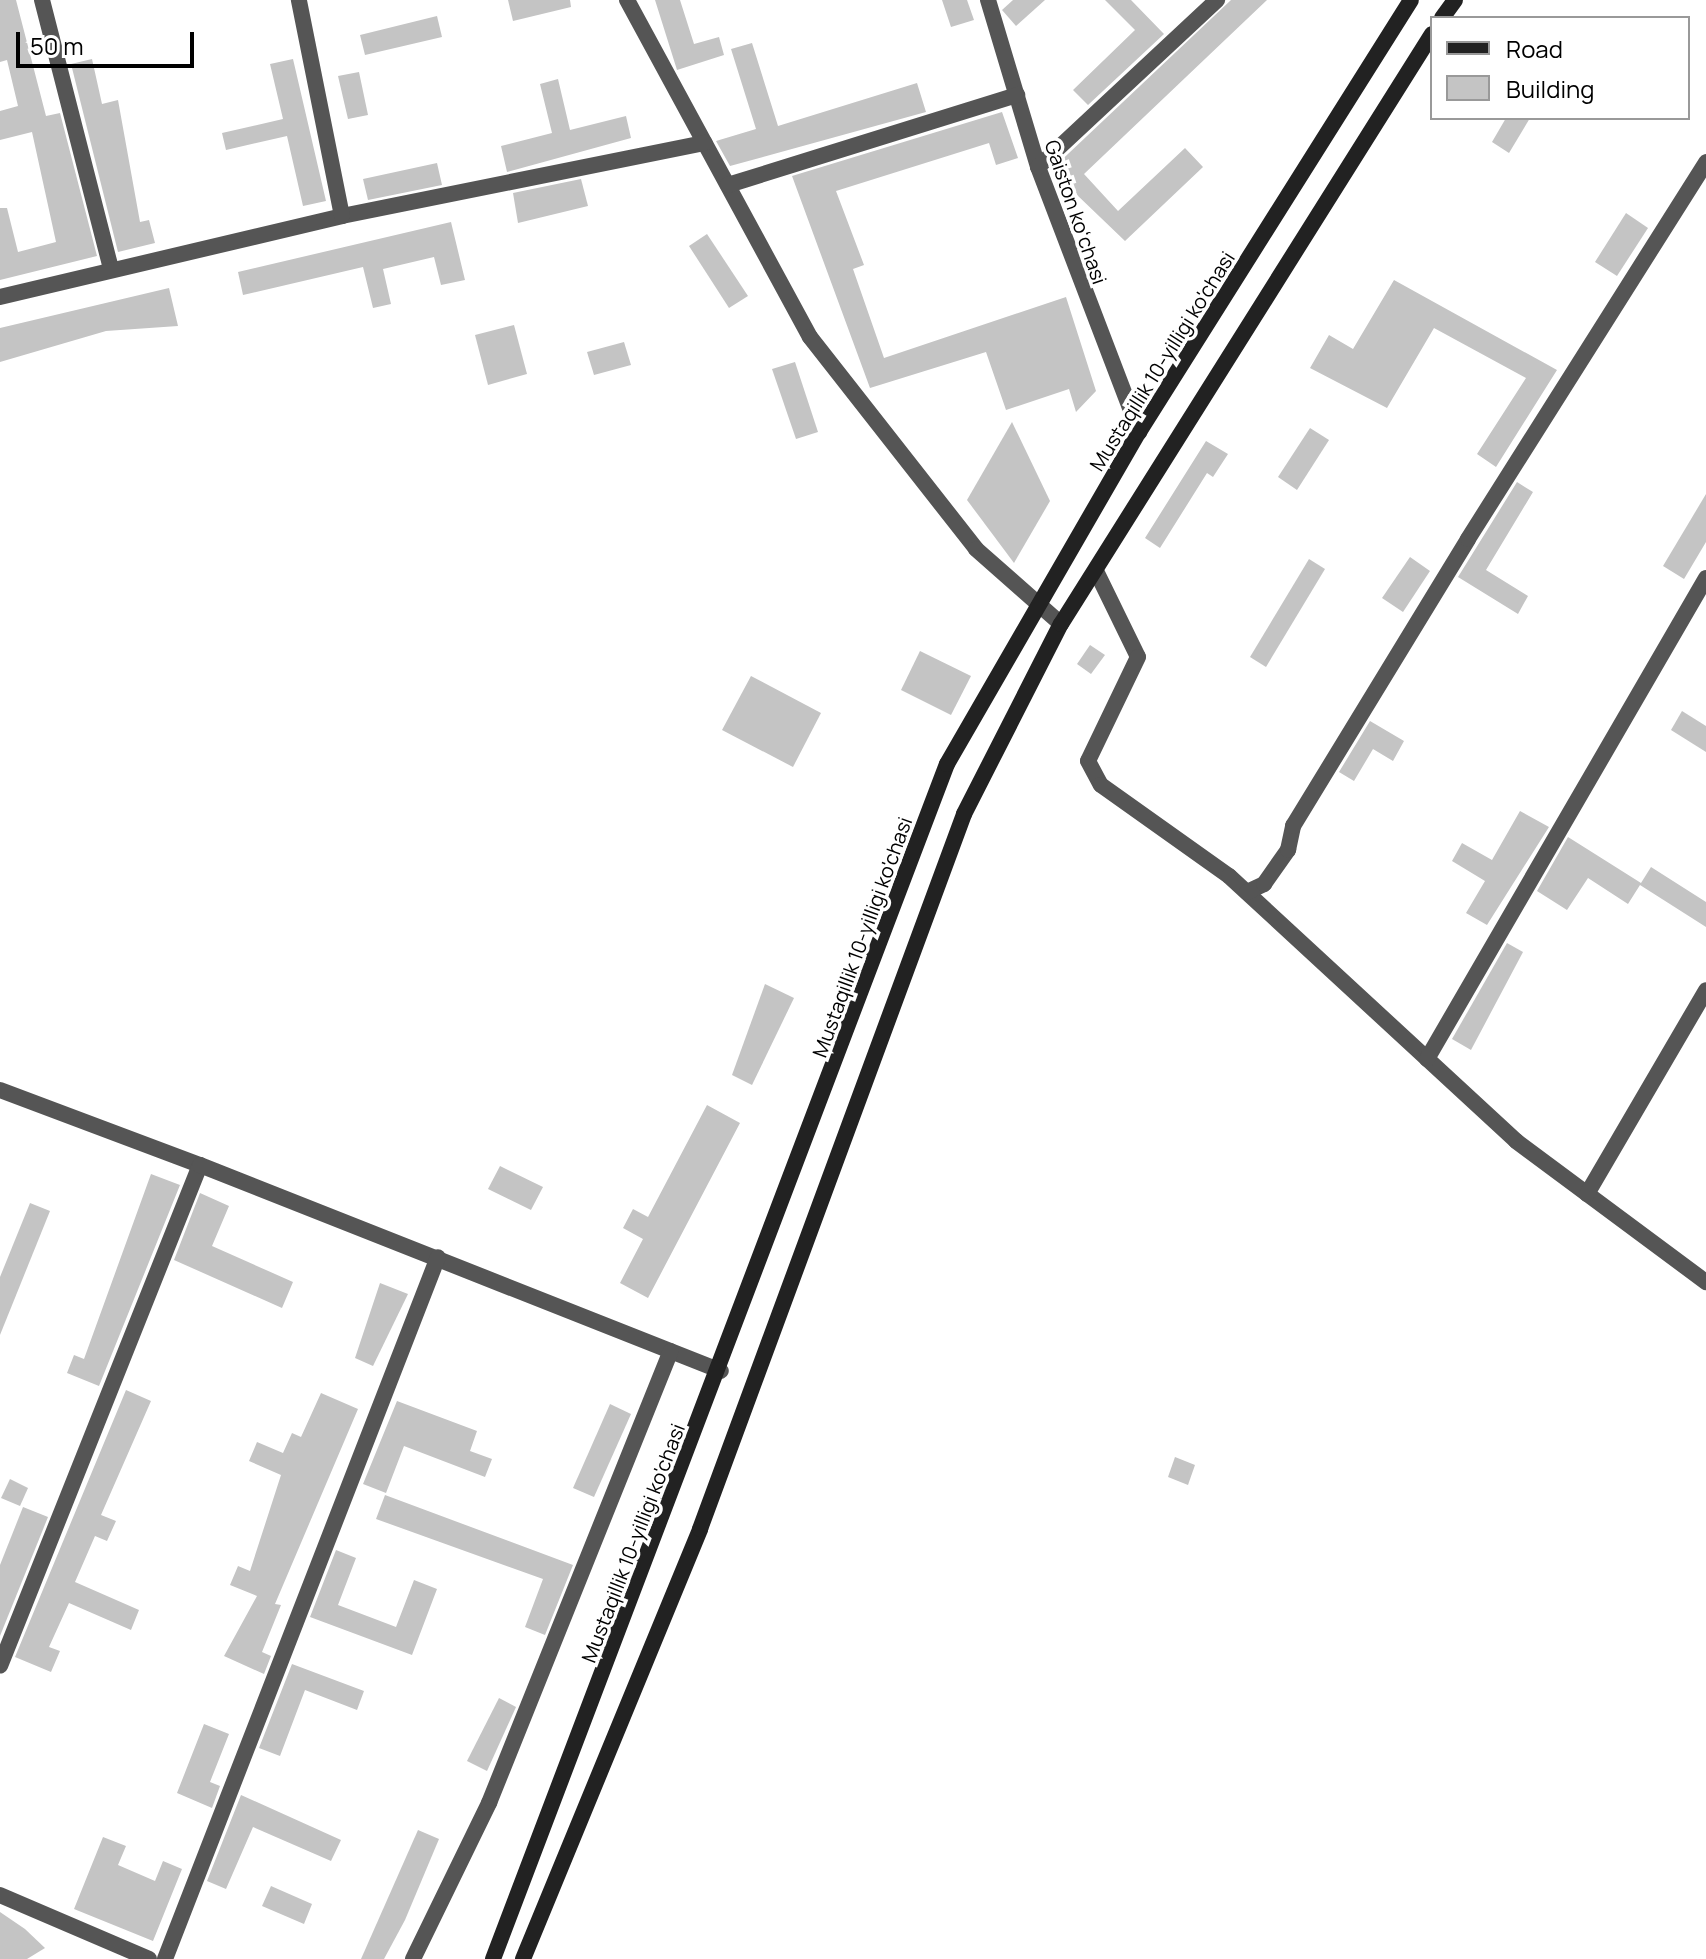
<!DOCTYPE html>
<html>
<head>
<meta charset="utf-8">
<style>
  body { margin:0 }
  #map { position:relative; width:1706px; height:1959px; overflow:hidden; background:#fff; font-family:Manrope,sans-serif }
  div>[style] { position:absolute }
  .building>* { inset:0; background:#c4c4c4 }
  .minor>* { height:16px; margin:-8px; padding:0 8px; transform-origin:8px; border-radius:8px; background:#555 }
  .secondary>* { height:16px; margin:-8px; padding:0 8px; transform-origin:8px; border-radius:8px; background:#222 }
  span { translate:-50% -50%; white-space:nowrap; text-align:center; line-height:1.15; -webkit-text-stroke:7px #fff; paint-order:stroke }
  .street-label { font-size:20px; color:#000 }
  .legend { position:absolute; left:1430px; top:16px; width:260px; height:104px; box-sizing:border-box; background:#fff; border:2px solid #999; margin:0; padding:10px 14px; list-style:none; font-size:24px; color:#000 }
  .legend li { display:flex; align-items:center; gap:16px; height:40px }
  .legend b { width:40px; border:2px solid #999 }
  .scale { position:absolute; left:16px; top:32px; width:178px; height:36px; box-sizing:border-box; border:4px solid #000; border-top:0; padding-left:10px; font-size:24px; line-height:28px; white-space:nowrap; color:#000; -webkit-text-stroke:6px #fff; paint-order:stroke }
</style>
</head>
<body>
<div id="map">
  <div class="building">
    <i style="clip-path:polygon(0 0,16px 0,46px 116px,60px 113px,97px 256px,0 280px,0 208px,7px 208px,18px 252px,56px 242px,32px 132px,0 140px,0 111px,18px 106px,7px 60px,0 62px)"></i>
    <i style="clip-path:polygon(508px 0,570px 0,571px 7px,513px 21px)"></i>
    <i style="clip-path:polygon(655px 0,680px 0,694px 44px,719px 37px,724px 55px,677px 70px)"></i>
    <i style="clip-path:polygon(942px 0,967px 0,974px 20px,951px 27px)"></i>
    <i style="clip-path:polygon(1013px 0,1045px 0,1016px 26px,1002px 10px)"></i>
    <i style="clip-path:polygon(1105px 0,1131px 0,1164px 34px,1088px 105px,1073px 90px,1135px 30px)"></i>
    <i style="clip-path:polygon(1231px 0,1267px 0,1084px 174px,1118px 211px,1185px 148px,1203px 167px,1125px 241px,1051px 170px)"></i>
    <i style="clip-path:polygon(437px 16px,442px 37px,365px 55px,360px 35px)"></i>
    <i style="clip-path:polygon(752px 43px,778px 126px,917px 83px,926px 112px,730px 166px,716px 141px,756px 129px,731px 49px)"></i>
    <i style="clip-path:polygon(92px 59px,102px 104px,118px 100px,140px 222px,149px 220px,155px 243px,118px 252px,71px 64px)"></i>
    <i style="clip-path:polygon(293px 59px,326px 201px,303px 206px,287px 136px,226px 150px,222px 133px,283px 119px,270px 64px)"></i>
    <i style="clip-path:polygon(359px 72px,368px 115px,348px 119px,338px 76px)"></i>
    <i style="clip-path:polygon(558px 79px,570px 130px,626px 116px,631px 138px,507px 172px,501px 146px,552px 133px,540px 84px)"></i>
    <i style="clip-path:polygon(1002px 112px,1018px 158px,996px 165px,989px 143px,836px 191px,864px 265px,853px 269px,884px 358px,1066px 297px,1096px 391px,1076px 412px,1069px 389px,1006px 410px,986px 352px,870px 388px,792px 176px)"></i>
    <i style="clip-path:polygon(1506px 118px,1530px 118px,1509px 153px,1492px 142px)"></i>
    <i style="clip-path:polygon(437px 163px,442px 185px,368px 200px,363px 179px)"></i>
    <i style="clip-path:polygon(581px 179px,588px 206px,518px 223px,513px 193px)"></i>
    <i style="clip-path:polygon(1626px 213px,1648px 228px,1617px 276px,1595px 262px)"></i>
    <i style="clip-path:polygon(451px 222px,465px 280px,441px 285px,434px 257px,383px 269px,391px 304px,373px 308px,363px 267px,243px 295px,238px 272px)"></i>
    <i style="clip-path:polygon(707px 234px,748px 296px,729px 308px,689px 246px)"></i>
    <i style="clip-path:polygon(1394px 280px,1557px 370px,1496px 467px,1477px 454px,1526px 378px,1434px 328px,1387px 408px,1310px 368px,1329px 335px,1353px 349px)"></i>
    <i style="clip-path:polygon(169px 288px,178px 326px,106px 331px,0 362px,0 328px)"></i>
    <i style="clip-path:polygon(514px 325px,527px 374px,488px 385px,475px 335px)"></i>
    <i style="clip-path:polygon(624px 342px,631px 365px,594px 375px,587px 352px)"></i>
    <i style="clip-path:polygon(795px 362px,818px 432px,796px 439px,772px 369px)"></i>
    <i style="clip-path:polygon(1012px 422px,1050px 501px,1014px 563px,967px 500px)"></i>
    <i style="clip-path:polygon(1310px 428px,1329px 440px,1297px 490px,1278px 477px)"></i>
    <i style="clip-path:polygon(1206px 441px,1228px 454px,1213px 477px,1207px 473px,1160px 548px,1145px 538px)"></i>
    <i style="clip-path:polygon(1517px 482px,1533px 492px,1486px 570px,1528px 596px,1518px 614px,1458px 577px)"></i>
    <i style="clip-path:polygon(1706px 494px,1706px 542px,1684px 579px,1663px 566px)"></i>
    <i style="clip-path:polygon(1410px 557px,1430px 571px,1403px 612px,1382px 598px)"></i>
    <i style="clip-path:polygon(1309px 559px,1325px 569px,1266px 667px,1250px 657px)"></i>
    <i style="clip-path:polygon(1090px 645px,1105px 655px,1091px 674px,1077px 664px)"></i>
    <i style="clip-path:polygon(920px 651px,971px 676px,951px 715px,901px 690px)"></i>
    <i style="clip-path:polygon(751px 676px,821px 713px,793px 767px,722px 730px)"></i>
    <i style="clip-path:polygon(1682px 711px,1706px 726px,1706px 752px,1671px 730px)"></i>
    <i style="clip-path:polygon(1370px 721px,1404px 741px,1393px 761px,1373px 749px,1354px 781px,1339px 772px)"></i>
    <i style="clip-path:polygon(1520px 811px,1549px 827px,1487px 925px,1466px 913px,1485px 881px,1452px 861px,1462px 843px,1492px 860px)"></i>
    <i style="clip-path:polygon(1568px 837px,1641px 883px,1651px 867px,1706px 902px,1706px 927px,1640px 885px,1628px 904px,1588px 878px,1567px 910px,1537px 891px)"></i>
    <i style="clip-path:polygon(1507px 943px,1523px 952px,1471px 1050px,1452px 1039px)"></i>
    <i style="clip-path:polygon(765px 984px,794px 998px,752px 1085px,732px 1075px)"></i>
    <i style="clip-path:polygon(707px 1105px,740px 1123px,648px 1298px,620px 1283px,643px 1239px,623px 1228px,633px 1209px,648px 1217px)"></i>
    <i style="clip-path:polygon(500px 1166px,543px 1187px,531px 1210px,488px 1189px)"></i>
    <i style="clip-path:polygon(151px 1174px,180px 1185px,99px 1386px,67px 1373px,74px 1355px,84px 1359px)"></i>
    <i style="clip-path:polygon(200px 1193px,229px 1206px,212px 1246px,293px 1282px,282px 1308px,174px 1260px)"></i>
    <i style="clip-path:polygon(30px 1203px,50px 1211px,0 1335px,0 1277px)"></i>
    <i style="clip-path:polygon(380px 1283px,408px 1294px,373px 1366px,355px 1358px)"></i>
    <i style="clip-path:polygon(126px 1390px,151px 1401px,101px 1515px,116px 1521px,107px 1541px,95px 1536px,75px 1582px,139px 1610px,131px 1630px,69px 1603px,49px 1647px,60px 1651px,51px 1672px,15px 1657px)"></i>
    <i style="clip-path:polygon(321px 1393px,358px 1409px,275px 1604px,281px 1605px,262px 1652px,271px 1656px,264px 1674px,224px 1656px,257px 1596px,230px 1585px,238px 1566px,250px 1571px,281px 1475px,249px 1461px,257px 1442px,283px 1453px,292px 1433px,301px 1437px)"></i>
    <i style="clip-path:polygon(397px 1401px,477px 1431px,470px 1451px,492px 1459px,485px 1477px,404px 1446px,386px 1493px,363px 1484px)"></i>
    <i style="clip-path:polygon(610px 1404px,631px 1414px,594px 1497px,573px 1488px)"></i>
    <i style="clip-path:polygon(1175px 1457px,1195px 1465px,1188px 1485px,1168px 1477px)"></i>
    <i style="clip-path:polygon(10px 1479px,28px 1488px,20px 1506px,1px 1498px)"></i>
    <i style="clip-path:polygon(385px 1495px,573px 1565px,545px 1635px,525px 1627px,543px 1579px,376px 1519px)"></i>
    <i style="clip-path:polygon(23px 1507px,48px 1517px,0 1636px,0 1565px)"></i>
    <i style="clip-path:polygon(336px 1550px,356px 1558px,338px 1605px,396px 1627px,414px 1580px,437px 1589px,412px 1655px,310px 1617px)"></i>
    <i style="clip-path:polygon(292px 1664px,364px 1691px,357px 1710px,305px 1690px,280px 1756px,259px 1748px)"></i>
    <i style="clip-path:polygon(499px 1698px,516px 1707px,487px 1771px,467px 1761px)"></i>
    <i style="clip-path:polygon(204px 1724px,229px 1734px,210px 1782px,220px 1786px,212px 1808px,177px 1793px)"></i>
    <i style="clip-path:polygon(241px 1795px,341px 1840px,331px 1861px,253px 1827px,226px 1889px,207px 1881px)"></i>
    <i style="clip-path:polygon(418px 1830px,439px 1839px,405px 1920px,384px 1959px,361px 1959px)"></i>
    <i style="clip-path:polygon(103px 1837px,126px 1846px,118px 1865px,155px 1881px,163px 1861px,182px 1869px,153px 1941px,74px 1909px)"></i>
    <i style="clip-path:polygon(271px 1886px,312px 1904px,304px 1924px,262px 1906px)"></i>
    <i style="clip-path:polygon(0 1912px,25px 1929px,45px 1948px,27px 1959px,0 1959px)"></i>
  </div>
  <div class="minor">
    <i style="left:42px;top:0;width:277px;rotate:75.6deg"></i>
    <i style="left:627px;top:0;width:383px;rotate:61.5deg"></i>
    <i style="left:810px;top:337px;width:269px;rotate:51.9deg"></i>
    <i style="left:976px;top:549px;width:113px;rotate:41.4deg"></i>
    <i style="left:988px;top:0;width:174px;rotate:73.3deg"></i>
    <i style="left:1038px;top:167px;width:284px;rotate:69.1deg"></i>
    <i style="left:1038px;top:167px;width:245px;rotate:-43deg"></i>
    <i style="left:728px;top:185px;width:303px;rotate:-17.3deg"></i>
    <i style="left:342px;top:216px;width:370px;rotate:-11.4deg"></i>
    <i style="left:0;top:297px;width:351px;rotate:-13.3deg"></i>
    <i style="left:342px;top:216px;width:220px;rotate:-101.3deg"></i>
    <i style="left:1097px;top:573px;width:93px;rotate:64deg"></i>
    <i style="left:1138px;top:657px;width:115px;rotate:115.7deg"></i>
    <i style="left:1088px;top:761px;width:27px;rotate:62deg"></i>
    <i style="left:1101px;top:785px;width:157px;rotate:35.4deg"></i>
    <i style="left:1229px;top:876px;width:391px;rotate:42.7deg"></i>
    <i style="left:1516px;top:1141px;width:237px;rotate:36.6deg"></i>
    <i style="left:1247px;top:892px;width:19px;rotate:-25deg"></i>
    <i style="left:1264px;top:884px;width:42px;rotate:-54.8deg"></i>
    <i style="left:1288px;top:850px;width:25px;rotate:-78deg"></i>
    <i style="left:1293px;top:826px;width:336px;rotate:-58.6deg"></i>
    <i style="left:1468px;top:539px;width:446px;rotate:-57.7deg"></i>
    <i style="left:1427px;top:1059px;width:556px;rotate:-59.88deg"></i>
    <i style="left:0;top:1090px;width:214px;rotate:20.6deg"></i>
    <i style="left:200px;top:1165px;width:539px;rotate:111.76deg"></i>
    <i style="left:200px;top:1165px;width:560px;rotate:21.57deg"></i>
    <i style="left:1587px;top:1194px;width:236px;rotate:-59.7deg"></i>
    <i style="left:0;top:1895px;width:162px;rotate:23.2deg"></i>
    <i style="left:165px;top:1959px;width:753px;rotate:-68.75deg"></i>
    <i style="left:413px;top:1959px;width:174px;rotate:-64deg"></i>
    <i style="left:489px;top:1803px;width:487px;rotate:-68.1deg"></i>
  </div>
  <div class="secondary">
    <i style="left:1442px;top:18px;width:22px;rotate:-54deg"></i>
    <i style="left:493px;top:1959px;width:1278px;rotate:-69.2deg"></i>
    <i style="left:947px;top:764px;width:384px;rotate:-60deg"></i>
    <i style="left:1139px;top:432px;width:510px;rotate:-57.8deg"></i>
    <i style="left:523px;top:1959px;width:465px;rotate:-67.6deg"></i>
    <i style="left:700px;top:1529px;width:762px;rotate:-69.73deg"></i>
    <i style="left:964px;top:814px;width:213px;rotate:-63deg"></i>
    <i style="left:1061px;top:624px;width:697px;rotate:-57.84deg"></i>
  </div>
  <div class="street-label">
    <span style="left:1076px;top:212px;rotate:71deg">Gaiston koʻchasi</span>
    <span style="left:1162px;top:361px;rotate:-58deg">Mustaqillik 10-yilligi ko'chasi</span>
    <span style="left:862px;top:937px;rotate:-70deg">Mustaqillik 10-yilligi ko'chasi</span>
    <span style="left:633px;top:1543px;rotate:-69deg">Mustaqillik 10-yilligi ko'chasi</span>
  </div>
  <ul class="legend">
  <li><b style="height:10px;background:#222"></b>Road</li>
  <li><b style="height:22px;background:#c4c4c4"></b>Building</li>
  </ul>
  <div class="scale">50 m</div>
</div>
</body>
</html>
